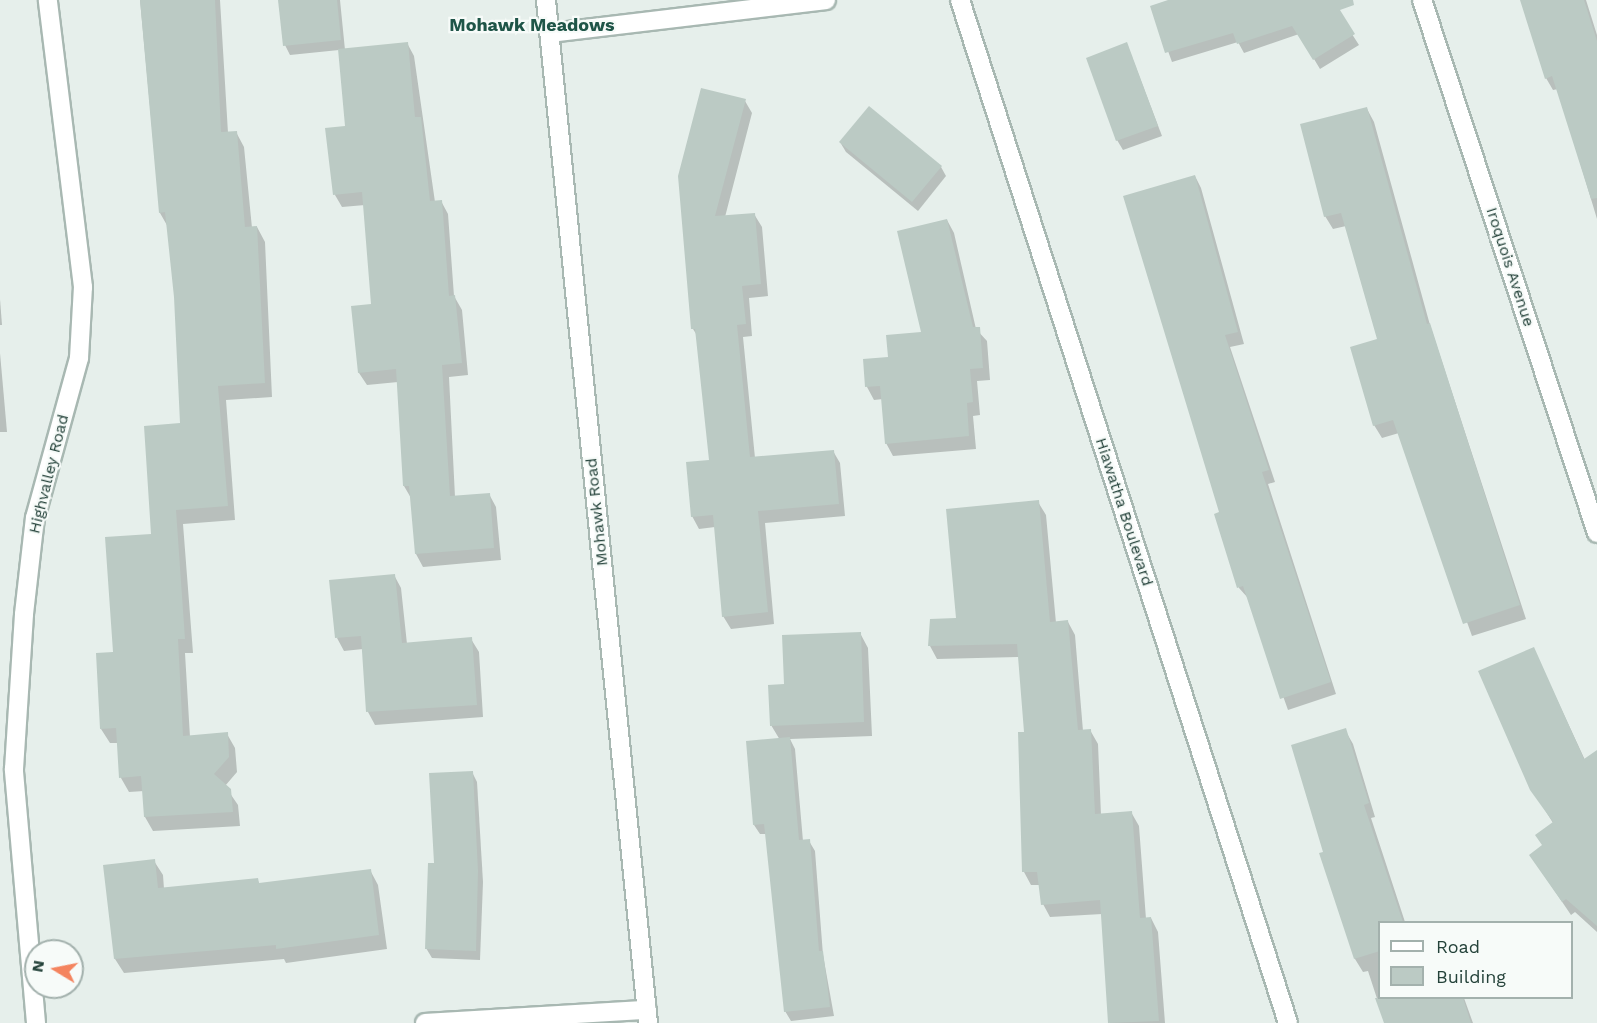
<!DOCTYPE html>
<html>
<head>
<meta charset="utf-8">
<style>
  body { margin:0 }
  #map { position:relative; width:1597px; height:1023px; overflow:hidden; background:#e6efeb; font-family:"Work Sans",sans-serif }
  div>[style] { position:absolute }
  .shadow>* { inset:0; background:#0003 }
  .building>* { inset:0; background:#bbcac4 }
  .roads { filter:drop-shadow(2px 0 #a8b8b2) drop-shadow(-2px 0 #a8b8b2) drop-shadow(0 2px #a8b8b2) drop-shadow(0 -2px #a8b8b2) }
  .minor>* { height:18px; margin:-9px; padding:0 9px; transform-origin:9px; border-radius:9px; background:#fff }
  .secondary>* { height:18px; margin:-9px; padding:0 9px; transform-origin:9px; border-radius:9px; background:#fff }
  span { translate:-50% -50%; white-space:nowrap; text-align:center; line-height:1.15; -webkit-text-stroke:4.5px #f7fbf9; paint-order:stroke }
  .street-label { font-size:16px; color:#24423a }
  .neighbourhood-label { font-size:18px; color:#1f5548; font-weight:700 }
  .legend { position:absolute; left:1378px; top:921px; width:195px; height:78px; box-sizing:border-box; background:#f7fbf9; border:2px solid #a3b1ad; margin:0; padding:8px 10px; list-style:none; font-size:18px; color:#24423a }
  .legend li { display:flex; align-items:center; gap:12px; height:30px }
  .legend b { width:30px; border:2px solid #a3b1ad }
  .north { position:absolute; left:24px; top:939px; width:60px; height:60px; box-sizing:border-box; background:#f7fbf9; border:2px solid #a3b1ad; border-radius:50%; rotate:280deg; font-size:16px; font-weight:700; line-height:24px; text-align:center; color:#24423a }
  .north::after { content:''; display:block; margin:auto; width:21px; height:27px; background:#f4845f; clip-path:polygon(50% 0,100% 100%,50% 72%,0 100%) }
</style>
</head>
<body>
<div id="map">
  <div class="shadow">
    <i style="clip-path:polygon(140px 0,220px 0,228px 133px,236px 132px,244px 147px,252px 228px,257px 227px,265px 242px,272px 397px,226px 400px,235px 520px,183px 524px,193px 653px,185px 653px,190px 737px,227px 734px,235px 748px,237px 772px,225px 786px,238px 805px,240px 826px,153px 831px,145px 817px,144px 791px,129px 792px,121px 778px,118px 743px,110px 743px,101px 729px,115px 653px,153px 535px,182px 424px,175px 297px,168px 227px,160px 213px)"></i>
    <i style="clip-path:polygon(280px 0,340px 0,345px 50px,407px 43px,414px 56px,435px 202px,441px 201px,448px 214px,454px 296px,462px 310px,468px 375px,449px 377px,455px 497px,489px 494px,496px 507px,501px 560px,423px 567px,416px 554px,411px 498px,404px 486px,398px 382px,367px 385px,359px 373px,373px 305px,365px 205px,342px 207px,335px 195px,347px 127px,339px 50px,290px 55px,285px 45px)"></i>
    <i style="clip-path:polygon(1173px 0,1330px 0,1359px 45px,1320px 69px,1299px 34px,1244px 53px,1238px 42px,1172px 62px,1152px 7px)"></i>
    <i style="clip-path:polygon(1529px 0,1586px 0,1597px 35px,1597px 219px,1558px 89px,1553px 90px,1546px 78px)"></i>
    <i style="clip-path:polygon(1127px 44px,1162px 136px,1123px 150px,1117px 140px)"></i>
    <i style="clip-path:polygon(745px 101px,752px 113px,725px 217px,754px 214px,762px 227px,768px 296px,749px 298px,752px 336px,743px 337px,755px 458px,833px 451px,840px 463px,845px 516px,765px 523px,774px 624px,731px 629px,723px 616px,715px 527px,699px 529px,692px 516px,710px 462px,698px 337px,693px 329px,679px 176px)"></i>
    <i style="clip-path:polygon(1367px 109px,1374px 122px,1430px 325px,1526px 619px,1472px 636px,1399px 433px,1382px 438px,1374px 425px,1379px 340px,1346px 226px,1333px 229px,1325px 216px)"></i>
    <i style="clip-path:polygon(840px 142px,941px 167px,946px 176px,918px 211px,846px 152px)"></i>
    <i style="clip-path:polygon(1195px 176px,1201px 188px,1244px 344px,1230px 347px,1275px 482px,1268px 484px,1336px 694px,1288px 710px,1248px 598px,1239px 588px,1216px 515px,1221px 513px)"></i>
    <i style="clip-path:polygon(947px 220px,954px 233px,976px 329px,987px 341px,990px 380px,977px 381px,980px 415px,973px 416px,976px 449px,893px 456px,886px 443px,883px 399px,874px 400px,867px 387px,864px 360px,889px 358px,923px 333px)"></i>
    <i style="clip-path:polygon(0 299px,2px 325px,0 325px)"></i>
    <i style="clip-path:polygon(0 353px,7px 432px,0 432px)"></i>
    <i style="clip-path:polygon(1038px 502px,1046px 515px,1056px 623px,1068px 622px,1075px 635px,1083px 731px,1090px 730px,1098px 744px,1101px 815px,1131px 812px,1139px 826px,1146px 919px,1151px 918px,1158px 932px,1165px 1023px,1110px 1023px,1102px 914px,1050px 917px,1043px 904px,1040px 885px,1031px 885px,1024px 872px,1026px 734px,1020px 657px,937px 659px,930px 646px,958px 619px)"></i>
    <i style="clip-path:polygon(394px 575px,401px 588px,407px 644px,471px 639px,479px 652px,483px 717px,375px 725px,368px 712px,363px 649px,344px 651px,337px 638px)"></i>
    <i style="clip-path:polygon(860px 633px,868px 648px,872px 736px,790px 739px,795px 749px,803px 841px,809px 841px,815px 851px,823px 955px,834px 1016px,791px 1021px,785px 1011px,766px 834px,760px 834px,754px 825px,780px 740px,771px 725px,786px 686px)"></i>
    <i style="clip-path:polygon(1533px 648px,1585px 760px,1597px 771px,1597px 932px,1575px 912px,1571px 915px,1531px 856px,1543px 847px,1553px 823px,1532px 789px)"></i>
    <i style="clip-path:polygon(1345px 730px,1353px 744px,1375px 817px,1371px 818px,1405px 922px,1380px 922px,1380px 998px,1464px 998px,1473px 1023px,1385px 1023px,1368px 971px,1363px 972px,1355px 959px,1321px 854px,1325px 853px)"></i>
    <i style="clip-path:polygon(472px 772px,477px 782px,483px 882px,480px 960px,432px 958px,426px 948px,436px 865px)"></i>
    <i style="clip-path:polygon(154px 861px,163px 875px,164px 889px,257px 879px,260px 885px,370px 870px,378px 885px,387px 949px,286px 963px,284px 959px,124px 973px,115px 959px)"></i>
  </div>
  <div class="building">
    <i style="clip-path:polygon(140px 0,215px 0,221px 132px,237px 131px,245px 227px,257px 226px,265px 383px,218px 386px,228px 506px,176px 510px,185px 639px,178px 639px,183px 736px,228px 732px,229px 757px,214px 774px,231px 789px,233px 812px,144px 817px,141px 776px,119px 778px,116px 728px,100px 729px,96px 653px,113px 652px,105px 537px,151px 534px,144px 426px,180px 423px,174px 297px,165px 212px,159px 213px)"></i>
    <i style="clip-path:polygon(278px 0,337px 0,341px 40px,283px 46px)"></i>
    <i style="clip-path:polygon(1168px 0,1353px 0,1354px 5px,1340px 10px,1355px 34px,1313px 60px,1292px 26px,1237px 44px,1233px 33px,1165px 53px,1150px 6px)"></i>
    <i style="clip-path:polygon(1520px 0,1584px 0,1597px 41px,1597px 198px,1591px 199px,1552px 76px,1545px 79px)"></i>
    <i style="clip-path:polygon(408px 42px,415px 117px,421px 117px,430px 201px,442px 200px,449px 296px,455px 295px,462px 363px,442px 365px,450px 496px,490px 493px,494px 548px,415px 554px,409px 486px,403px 486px,396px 369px,358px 373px,351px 306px,371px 304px,362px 192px,333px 195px,325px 128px,345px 126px,338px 49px)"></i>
    <i style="clip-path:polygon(1127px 42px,1158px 126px,1116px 141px,1086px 58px)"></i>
    <i style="clip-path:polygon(701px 88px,746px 99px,715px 216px,755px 213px,761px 284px,742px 286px,746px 324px,737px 325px,750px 457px,834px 450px,839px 504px,758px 511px,768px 612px,722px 617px,713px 515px,691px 517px,686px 462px,709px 460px,695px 329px,691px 329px,678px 176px)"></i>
    <i style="clip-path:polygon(869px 106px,942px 166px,912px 202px,839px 142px)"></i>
    <i style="clip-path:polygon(1367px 107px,1427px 324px,1430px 323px,1520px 605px,1463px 624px,1393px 420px,1373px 426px,1350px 347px,1377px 339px,1341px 213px,1324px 217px,1300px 124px)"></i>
    <i style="clip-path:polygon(1195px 175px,1238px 332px,1225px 335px,1269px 470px,1262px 472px,1331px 682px,1280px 699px,1243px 586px,1237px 588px,1214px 514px,1219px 512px,1123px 196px)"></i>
    <i style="clip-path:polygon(947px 219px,973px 327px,980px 327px,983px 368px,970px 369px,973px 402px,967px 403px,969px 436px,885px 444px,880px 386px,865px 387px,863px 359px,888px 357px,886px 335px,921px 332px,897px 231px)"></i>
    <i style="clip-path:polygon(1039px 500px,1050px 622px,1068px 620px,1078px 730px,1091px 729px,1095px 814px,1132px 811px,1140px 918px,1151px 917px,1159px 1021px,1108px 1023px,1100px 900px,1041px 905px,1037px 872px,1022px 872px,1018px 732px,1024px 732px,1017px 644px,928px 646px,930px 619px,956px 618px,946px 509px)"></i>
    <i style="clip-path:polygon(395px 574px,402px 643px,472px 637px,477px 705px,366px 712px,361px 636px,335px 638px,329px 580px)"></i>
    <i style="clip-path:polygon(861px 632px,864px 722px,770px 726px,768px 685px,784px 684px,782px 635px)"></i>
    <i style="clip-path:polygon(1534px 647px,1584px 759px,1597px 750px,1597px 926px,1566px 899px,1562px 902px,1529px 855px,1542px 845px,1535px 835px,1553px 822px,1530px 790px,1478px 671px)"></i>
    <i style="clip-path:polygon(1346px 728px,1369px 803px,1364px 805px,1403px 922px,1380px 922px,1380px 951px,1354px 959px,1319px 853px,1323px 852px,1291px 745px)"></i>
    <i style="clip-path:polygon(790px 737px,799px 840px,810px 839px,819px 951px,823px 951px,830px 1007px,784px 1012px,764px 824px,753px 825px,746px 741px)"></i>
    <i style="clip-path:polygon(473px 771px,478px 871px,476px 951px,425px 949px,428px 863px,434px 863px,429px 773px)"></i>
    <i style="clip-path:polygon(155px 859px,158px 888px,258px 878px,259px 883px,371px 869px,379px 935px,276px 949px,276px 945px,114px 959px,103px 865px)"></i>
    <i style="clip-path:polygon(1375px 998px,1463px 998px,1471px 1023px,1384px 1023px)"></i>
  </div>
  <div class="roads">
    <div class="minor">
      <i style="left:960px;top:0;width:1074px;rotate:72.22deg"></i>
      <i style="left:1422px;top:0;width:561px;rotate:71.82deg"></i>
      <i style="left:550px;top:33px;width:278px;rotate:-6.8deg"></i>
      <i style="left:36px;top:1023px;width:255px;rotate:-95deg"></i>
      <i style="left:14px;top:769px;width:155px;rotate:-86.3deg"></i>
      <i style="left:24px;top:614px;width:97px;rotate:-83.5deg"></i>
      <i style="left:35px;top:518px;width:166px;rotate:-74.6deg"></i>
      <i style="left:79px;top:358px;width:71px;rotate:-86.8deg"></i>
      <i style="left:83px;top:287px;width:289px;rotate:-97deg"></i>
      <i style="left:425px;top:1023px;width:222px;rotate:-3.4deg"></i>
    </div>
    <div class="secondary">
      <i style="left:546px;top:0;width:1028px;rotate:84.31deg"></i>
    </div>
  </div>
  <div class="street-label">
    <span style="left:1510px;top:267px;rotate:72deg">Iroquois Avenue</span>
    <span style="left:49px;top:474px;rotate:-76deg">Highvalley Road</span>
    <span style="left:597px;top:512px;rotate:-96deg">Mohawk Road</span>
    <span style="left:1124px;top:512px;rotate:72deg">Hiawatha Boulevard</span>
  </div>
  <div class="neighbourhood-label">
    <span style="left:532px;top:25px">Mohawk Meadows</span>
  </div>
  <ul class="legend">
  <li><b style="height:8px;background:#fff"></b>Road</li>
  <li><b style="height:16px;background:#bbcac4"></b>Building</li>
  </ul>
  <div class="north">N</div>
</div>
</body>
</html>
